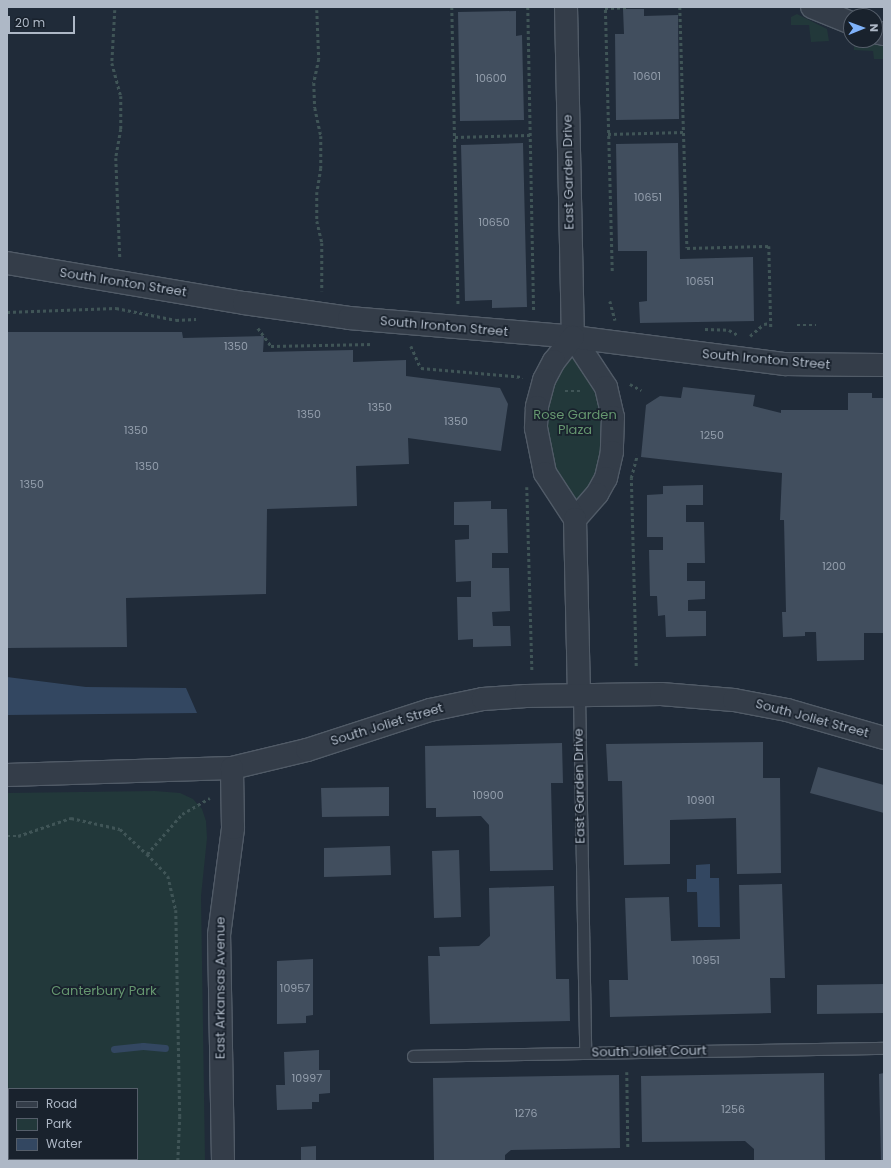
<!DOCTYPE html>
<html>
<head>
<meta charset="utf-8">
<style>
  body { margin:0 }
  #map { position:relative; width:891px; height:1168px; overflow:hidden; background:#202b39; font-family:Poppins,sans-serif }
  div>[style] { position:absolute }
  .green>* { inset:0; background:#22383a }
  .water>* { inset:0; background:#334761 }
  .stream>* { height:7px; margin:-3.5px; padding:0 3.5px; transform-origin:3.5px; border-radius:3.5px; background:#334761 }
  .building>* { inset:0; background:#414e5e }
  .path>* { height:2.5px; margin-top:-1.25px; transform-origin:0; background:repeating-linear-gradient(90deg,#405557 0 3px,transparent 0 6px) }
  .roads { filter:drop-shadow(1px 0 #515b67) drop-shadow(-1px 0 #515b67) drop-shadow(0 1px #515b67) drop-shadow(0 -1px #515b67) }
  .lane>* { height:11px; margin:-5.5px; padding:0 5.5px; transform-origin:5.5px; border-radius:5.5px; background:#343d49 }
  .street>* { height:22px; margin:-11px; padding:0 11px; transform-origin:11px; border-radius:11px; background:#343d49 }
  span { translate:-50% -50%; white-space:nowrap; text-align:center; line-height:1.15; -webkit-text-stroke:3.5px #19222d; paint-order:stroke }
  .number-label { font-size:11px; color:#939eac }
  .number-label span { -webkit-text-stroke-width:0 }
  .street-label { font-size:13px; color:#aeb8c6 }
  .park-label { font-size:13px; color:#65966f }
  .frame { position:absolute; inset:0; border:8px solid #aeb8c6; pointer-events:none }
  .legend { position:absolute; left:8px; top:1088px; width:130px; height:72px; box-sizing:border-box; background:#19222d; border:1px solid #555e6a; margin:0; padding:5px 7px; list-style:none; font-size:12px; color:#aeb8c6 }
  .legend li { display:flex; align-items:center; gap:8px; height:20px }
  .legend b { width:20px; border:1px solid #555e6a }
  .north { position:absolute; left:843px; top:8px; width:40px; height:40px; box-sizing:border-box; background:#19222d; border:1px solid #555e6a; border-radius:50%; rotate:89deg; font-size:11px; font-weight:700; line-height:16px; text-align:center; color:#aeb8c6 }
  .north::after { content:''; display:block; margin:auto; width:14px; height:18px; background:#7fb2fa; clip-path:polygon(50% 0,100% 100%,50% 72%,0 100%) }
  .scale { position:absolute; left:8px; top:16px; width:67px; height:18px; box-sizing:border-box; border:2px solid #aeb8c6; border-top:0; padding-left:5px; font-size:12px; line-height:14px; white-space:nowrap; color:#aeb8c6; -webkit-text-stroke:3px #19222d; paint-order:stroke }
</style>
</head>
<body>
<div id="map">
  <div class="green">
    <i style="clip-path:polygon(797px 14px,827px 29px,829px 41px,811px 42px,809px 25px,791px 25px,791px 17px)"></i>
    <i style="clip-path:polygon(857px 40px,884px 46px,884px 59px,874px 59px,873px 51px,854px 50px,854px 42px)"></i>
    <i style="clip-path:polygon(561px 352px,591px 362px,613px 440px,575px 519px,538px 443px)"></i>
    <i style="clip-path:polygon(evenodd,155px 791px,180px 793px,193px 799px,202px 809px,206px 821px,207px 838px,201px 896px,205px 1161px,7px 1161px,7px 793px,155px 791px,9px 1089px,137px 1089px,137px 1159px,9px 1159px,9px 1089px)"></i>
  </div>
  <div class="water">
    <i style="clip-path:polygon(7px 677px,86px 687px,186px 688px,197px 713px,7px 715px)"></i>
    <i style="clip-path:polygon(710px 864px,710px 878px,719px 878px,720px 927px,698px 927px,697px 892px,687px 892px,687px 879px,696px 879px,696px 865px)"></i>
  </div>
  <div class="stream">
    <i style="left:114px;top:1049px;width:29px;rotate:-6deg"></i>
    <i style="left:143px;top:1046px;width:22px;rotate:5deg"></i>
  </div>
  <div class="building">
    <i style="clip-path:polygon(623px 9px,644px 9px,644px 16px,678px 15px,679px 119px,616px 120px,615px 34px,624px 34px)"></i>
    <i style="clip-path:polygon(516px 11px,516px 36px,522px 35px,524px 120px,460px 121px,458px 12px)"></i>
    <i style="clip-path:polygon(523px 143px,527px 307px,492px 308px,492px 300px,465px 301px,461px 145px)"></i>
    <i style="clip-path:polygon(678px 143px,680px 259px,753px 257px,754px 321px,640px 323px,639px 302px,647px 301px,647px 251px,618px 251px,616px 144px)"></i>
    <i style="clip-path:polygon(7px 332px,182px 332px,183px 338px,264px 336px,263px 352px,353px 350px,353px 362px,406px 360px,406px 376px,500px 388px,508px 404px,501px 451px,408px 438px,409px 464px,356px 466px,357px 506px,267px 509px,266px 594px,126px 598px,127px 647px,7px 648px)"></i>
    <i style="clip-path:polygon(683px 387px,755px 395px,753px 406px,781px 413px,781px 410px,848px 410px,848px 393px,872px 393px,872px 398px,884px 398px,884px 633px,864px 633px,864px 660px,817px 661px,816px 632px,805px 632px,805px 636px,783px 637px,782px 612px,786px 612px,784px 520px,780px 520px,782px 473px,641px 457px,646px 405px,660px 396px,681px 398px)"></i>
    <i style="clip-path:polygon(703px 485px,703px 505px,686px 505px,686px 522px,704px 522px,705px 563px,687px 563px,687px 581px,705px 581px,705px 599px,688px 600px,688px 611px,706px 611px,706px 636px,666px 637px,665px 615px,658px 616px,657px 596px,650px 596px,649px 550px,663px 550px,663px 537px,647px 537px,647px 495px,663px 494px,663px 486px)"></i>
    <i style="clip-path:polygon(491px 501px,491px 509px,507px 509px,508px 553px,492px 553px,492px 568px,509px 568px,510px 611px,492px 612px,493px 626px,510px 626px,511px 646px,473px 647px,473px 639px,458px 640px,457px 597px,471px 597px,471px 581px,456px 582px,455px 540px,469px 539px,469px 525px,454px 525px,454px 502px)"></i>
    <i style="clip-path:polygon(763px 742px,763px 778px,780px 778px,781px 873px,737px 874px,736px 818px,670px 820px,670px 864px,624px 865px,622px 781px,608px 781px,606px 744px)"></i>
    <i style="clip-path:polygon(562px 743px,563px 783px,551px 783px,553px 870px,490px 871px,489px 825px,481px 816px,436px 817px,436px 808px,426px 808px,425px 746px)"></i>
    <i style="clip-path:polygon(818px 767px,884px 785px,884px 813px,810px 793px)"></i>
    <i style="clip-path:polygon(389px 787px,389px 816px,322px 817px,321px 788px)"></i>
    <i style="clip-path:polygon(390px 846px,391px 875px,324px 877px,324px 848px)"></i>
    <i style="clip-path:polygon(459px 850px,461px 917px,434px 918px,432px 851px)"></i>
    <i style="clip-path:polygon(782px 884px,785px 978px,770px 978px,771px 1013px,610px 1017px,609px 980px,628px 980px,625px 898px,669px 897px,671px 941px,740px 939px,739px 885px)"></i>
    <i style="clip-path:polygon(554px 886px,556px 979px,569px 979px,570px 1021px,430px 1024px,428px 956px,440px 956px,439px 947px,479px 946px,490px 936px,489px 888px)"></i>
    <i style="clip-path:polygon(313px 959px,313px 1015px,306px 1016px,306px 1023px,277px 1024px,277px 961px)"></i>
    <i style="clip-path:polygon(884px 984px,884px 1013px,817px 1014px,817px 985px)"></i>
    <i style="clip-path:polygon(319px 1050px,319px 1070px,330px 1070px,330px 1093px,319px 1094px,319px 1102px,312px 1102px,312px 1109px,277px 1110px,276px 1085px,285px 1085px,284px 1052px)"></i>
    <i style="clip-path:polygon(824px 1073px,825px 1161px,754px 1161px,754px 1149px,745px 1141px,642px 1142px,641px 1076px)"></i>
    <i style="clip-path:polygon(884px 1073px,884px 1161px,881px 1161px,879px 1074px)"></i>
    <i style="clip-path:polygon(619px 1075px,620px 1148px,511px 1150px,505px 1155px,505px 1161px,434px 1161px,433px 1078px)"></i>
    <i style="clip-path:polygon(316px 1146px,316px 1161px,301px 1161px,301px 1147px)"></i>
  </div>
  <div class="path">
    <i style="left:452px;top:7px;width:297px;rotate:88.8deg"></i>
    <i style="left:528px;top:7px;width:305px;rotate:88.9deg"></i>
    <i style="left:680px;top:7px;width:241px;rotate:88.3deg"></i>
    <i style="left:687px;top:248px;width:82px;rotate:-1.4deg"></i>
    <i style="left:769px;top:246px;width:82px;rotate:88.6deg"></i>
    <i style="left:115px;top:10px;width:53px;rotate:93.2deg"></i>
    <i style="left:112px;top:63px;width:34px;rotate:75deg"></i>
    <i style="left:121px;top:96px;width:33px;rotate:90deg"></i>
    <i style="left:121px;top:129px;width:29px;rotate:100deg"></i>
    <i style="left:116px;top:158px;width:101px;rotate:87.7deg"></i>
    <i style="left:317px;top:10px;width:49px;rotate:87.7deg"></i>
    <i style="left:319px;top:59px;width:25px;rotate:102deg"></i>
    <i style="left:314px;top:83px;width:25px;rotate:88deg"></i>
    <i style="left:315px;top:108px;width:29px;rotate:78deg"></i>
    <i style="left:321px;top:136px;width:32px;rotate:90deg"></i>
    <i style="left:321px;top:168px;width:24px;rotate:99deg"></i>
    <i style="left:317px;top:192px;width:29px;rotate:90deg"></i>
    <i style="left:317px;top:221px;width:23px;rotate:77deg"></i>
    <i style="left:322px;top:243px;width:48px;rotate:90deg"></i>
    <i style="left:608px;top:134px;width:76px;rotate:-1.5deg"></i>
    <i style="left:455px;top:137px;width:75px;rotate:-1.5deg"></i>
    <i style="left:612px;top:271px;width:263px;rotate:-91.5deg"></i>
    <i style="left:605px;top:8px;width:24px;rotate:-2deg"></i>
    <i style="left:610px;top:301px;width:20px;rotate:75deg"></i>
    <i style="left:7px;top:312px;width:109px;rotate:-2.1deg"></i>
    <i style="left:116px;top:308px;width:61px;rotate:11.3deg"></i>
    <i style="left:176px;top:320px;width:20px;rotate:-3deg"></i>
    <i style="left:797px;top:325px;width:19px"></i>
    <i style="left:258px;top:328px;width:22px;rotate:54deg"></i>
    <i style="left:271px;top:346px;width:102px;rotate:-1.1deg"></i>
    <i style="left:705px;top:329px;width:24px;rotate:2deg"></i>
    <i style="left:729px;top:330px;width:10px;rotate:29deg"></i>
    <i style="left:750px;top:336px;width:18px;rotate:-41deg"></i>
    <i style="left:764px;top:324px;width:6px;rotate:-9deg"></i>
    <i style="left:411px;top:346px;width:24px;rotate:66deg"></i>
    <i style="left:421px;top:368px;width:102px;rotate:5deg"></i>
    <i style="left:630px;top:384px;width:13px;rotate:29deg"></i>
    <i style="left:565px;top:391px;width:17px"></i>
    <i style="left:527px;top:487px;width:183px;rotate:88.4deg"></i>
    <i style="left:636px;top:666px;width:188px;rotate:-91.5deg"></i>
    <i style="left:631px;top:478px;width:24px;rotate:-75deg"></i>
    <i style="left:7px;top:836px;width:11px"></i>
    <i style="left:18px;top:836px;width:56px;rotate:-18.8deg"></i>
    <i style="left:71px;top:818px;width:50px;rotate:12.7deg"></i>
    <i style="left:120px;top:829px;width:37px;rotate:43deg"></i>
    <i style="left:147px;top:854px;width:53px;rotate:-48.8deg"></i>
    <i style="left:182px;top:814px;width:32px;rotate:-30deg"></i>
    <i style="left:147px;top:854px;width:30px;rotate:46deg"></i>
    <i style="left:168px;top:876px;width:35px;rotate:77deg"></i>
    <i style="left:176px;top:910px;width:206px;rotate:88.9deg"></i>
    <i style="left:180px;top:1116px;width:45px;rotate:92.5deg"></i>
    <i style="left:627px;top:1072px;width:75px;rotate:89.2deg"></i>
  </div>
  <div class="roads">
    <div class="lane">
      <i style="left:579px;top:694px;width:359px;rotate:89deg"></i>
      <i style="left:413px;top:1056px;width:471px;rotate:-1deg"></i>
    </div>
    <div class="street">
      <i style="left:566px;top:7px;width:330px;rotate:88.8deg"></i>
      <i style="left:573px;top:337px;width:60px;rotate:56.6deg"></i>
      <i style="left:606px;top:387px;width:31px;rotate:77deg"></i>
      <i style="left:613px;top:417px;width:35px;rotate:92deg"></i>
      <i style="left:612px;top:452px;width:27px;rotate:103deg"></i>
      <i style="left:606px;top:478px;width:18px;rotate:119deg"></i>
      <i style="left:597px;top:494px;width:33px;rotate:131deg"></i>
      <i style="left:812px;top:7px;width:42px;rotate:22.3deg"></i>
      <i style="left:875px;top:32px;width:9px;rotate:13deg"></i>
      <i style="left:7px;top:263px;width:240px;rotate:9.6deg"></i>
      <i style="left:244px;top:303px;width:106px;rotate:8.1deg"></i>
      <i style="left:349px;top:318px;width:225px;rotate:4.8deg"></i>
      <i style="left:573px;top:337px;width:214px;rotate:7.3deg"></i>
      <i style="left:785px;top:364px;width:99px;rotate:0.6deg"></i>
      <i style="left:573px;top:337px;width:31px;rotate:128deg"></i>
      <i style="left:554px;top:361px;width:21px;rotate:118deg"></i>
      <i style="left:544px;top:380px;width:28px;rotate:105deg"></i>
      <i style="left:537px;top:407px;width:21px;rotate:93deg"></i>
      <i style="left:536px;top:428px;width:46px;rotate:78.7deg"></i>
      <i style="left:545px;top:473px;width:55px;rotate:56.9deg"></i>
      <i style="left:575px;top:519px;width:175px;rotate:88.7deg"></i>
      <i style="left:7px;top:775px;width:225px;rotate:-1.8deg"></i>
      <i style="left:232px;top:768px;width:77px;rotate:-13.5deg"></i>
      <i style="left:307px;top:750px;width:129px;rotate:-18deg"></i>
      <i style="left:430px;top:710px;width:54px;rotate:-11.7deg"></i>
      <i style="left:483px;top:699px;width:43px;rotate:-4deg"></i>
      <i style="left:526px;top:696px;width:135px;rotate:-0.8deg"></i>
      <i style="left:661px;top:694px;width:73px;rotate:4.7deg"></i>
      <i style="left:734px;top:700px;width:54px;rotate:10.7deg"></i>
      <i style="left:787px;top:710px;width:101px;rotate:16.1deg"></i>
      <i style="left:223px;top:1161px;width:226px;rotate:-91deg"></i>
      <i style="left:219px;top:935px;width:108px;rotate:-82.5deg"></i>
      <i style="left:233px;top:828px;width:60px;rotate:-91deg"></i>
    </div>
  </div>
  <div class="number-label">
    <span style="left:647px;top:76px">10601</span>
    <span style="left:491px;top:78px">10600</span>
    <span style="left:648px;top:197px">10651</span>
    <span style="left:494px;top:222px">10650</span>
    <span style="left:700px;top:281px">10651</span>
    <span style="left:236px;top:346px">1350</span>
    <span style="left:380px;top:407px">1350</span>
    <span style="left:309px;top:414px">1350</span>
    <span style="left:456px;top:421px">1350</span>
    <span style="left:136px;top:430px">1350</span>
    <span style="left:712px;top:435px">1250</span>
    <span style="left:147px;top:466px">1350</span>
    <span style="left:32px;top:484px">1350</span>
    <span style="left:834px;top:566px">1200</span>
    <span style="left:488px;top:795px">10900</span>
    <span style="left:701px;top:800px">10901</span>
    <span style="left:706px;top:960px">10951</span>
    <span style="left:295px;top:988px">10957</span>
    <span style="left:307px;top:1078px">10997</span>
    <span style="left:733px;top:1109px">1256</span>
    <span style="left:526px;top:1113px">1276</span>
  </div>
  <div class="street-label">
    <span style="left:569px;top:172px;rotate:-91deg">East Garden Drive</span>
    <span style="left:123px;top:283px;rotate:9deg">South Ironton Street</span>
    <span style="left:444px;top:327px;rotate:5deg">South Ironton Street</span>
    <span style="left:766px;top:360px;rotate:5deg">South Ironton Street</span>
    <span style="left:812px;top:719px;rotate:15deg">South Joliet Street</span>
    <span style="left:387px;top:725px;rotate:-17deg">South Joliet Street</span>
    <span style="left:580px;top:786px;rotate:-91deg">East Garden Drive</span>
    <span style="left:221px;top:988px;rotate:-90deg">East Arkansas Avenue</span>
    <span style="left:649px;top:1052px;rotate:-1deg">South Joliet Court</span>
  </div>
  <div class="park-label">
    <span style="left:575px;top:423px">Rose Garden<br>Plaza</span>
    <span style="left:104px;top:991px">Canterbury Park</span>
  </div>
  <div class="frame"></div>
  <ul class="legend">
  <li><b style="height:5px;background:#343d49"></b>Road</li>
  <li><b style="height:11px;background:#22383a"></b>Park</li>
  <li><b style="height:11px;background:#334761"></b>Water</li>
  </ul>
  <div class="north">N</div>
  <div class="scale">20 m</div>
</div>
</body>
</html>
